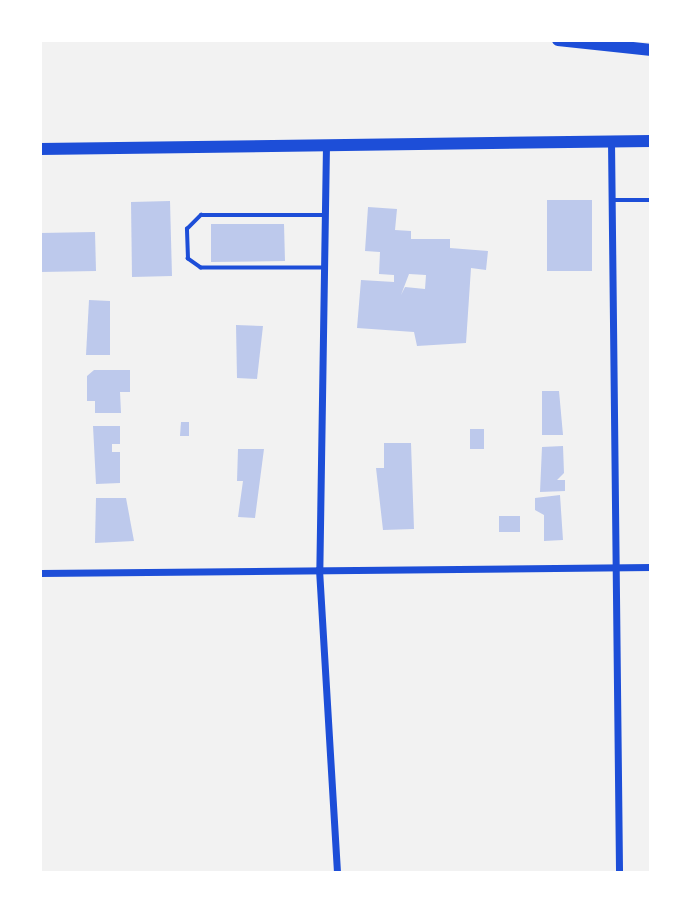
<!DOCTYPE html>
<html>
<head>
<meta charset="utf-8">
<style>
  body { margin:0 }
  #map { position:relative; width:691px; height:913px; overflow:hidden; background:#f2f2f2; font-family:Roboto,sans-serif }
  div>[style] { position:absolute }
  .building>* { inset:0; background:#bdc9ec }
  .service>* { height:3.5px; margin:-1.75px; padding:0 1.75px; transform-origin:1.75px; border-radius:1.75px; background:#1d4ed8 }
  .minor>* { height:7px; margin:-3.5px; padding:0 3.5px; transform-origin:3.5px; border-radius:3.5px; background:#1d4ed8 }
  .trunk>* { height:12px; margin:-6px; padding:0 6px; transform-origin:6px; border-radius:6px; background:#1d4ed8 }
  span { translate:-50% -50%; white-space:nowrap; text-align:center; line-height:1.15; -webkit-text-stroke:7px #fff; paint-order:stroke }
  .frame { position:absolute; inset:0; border:42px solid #fff; pointer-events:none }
</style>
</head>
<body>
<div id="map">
  <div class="building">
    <i style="clip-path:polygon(547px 200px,592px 200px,592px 271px,547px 271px)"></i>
    <i style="clip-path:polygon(170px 201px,172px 276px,132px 277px,131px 202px)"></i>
    <i style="clip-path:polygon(evenodd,368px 207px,397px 209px,395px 230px,411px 231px,411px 239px,450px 239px,450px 248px,488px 251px,486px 270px,471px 268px,466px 343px,417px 346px,414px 332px,357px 328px,361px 280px,394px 282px,394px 275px,379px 274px,380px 252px,365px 251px,368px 207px,409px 274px,426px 275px,425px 289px,405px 287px,401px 295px,409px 274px)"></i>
    <i style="clip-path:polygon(211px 224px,284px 224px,285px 261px,211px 262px)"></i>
    <i style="clip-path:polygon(95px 232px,96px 271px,41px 272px,40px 233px)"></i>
    <i style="clip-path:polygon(89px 300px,110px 301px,110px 355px,86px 355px)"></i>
    <i style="clip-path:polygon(236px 325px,263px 326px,257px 379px,237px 378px)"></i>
    <i style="clip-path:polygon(94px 370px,130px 370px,130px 392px,120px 392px,121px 413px,95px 413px,95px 401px,87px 401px,87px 376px)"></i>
    <i style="clip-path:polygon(542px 391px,559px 391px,563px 435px,542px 435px)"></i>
    <i style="clip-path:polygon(181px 422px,189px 422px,189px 436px,180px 436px)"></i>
    <i style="clip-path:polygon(93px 426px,120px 426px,120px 444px,112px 444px,112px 452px,120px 452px,120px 483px,96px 484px)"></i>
    <i style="clip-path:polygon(470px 429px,484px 429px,484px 449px,470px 449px)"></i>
    <i style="clip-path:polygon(384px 443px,411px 443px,414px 529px,383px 530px,376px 468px,384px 468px)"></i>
    <i style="clip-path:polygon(563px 446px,564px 473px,557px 480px,565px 480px,565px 491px,540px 492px,542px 447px)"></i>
    <i style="clip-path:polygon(238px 449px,264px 449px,255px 518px,238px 517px,243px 481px,237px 481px)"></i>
    <i style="clip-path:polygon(560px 495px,563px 540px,544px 541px,544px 515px,535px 510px,535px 498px)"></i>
    <i style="clip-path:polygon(96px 498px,126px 498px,134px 541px,95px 543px)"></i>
    <i style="clip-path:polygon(499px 516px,520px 516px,520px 532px,499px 532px)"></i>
  </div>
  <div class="service">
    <i style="left:611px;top:200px;width:40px"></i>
    <i style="left:322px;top:268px;width:121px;rotate:180deg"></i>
    <i style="left:201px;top:268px;width:16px;rotate:-145deg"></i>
    <i style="left:188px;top:259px;width:30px;rotate:-92deg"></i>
    <i style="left:187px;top:229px;width:20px;rotate:-45deg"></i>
    <i style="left:201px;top:215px;width:124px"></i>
  </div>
  <div class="minor">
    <i style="left:611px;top:141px;width:732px;rotate:89.37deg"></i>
    <i style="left:326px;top:145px;width:424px;rotate:90.9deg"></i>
    <i style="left:319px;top:569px;width:305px;rotate:86.6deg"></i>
    <i style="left:40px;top:573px;width:611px;rotate:-0.56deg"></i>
  </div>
  <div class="trunk">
    <i style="left:558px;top:40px;width:94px;rotate:6.1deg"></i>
    <i style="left:40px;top:149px;width:611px;rotate:-0.75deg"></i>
  </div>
  <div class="frame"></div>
</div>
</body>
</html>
